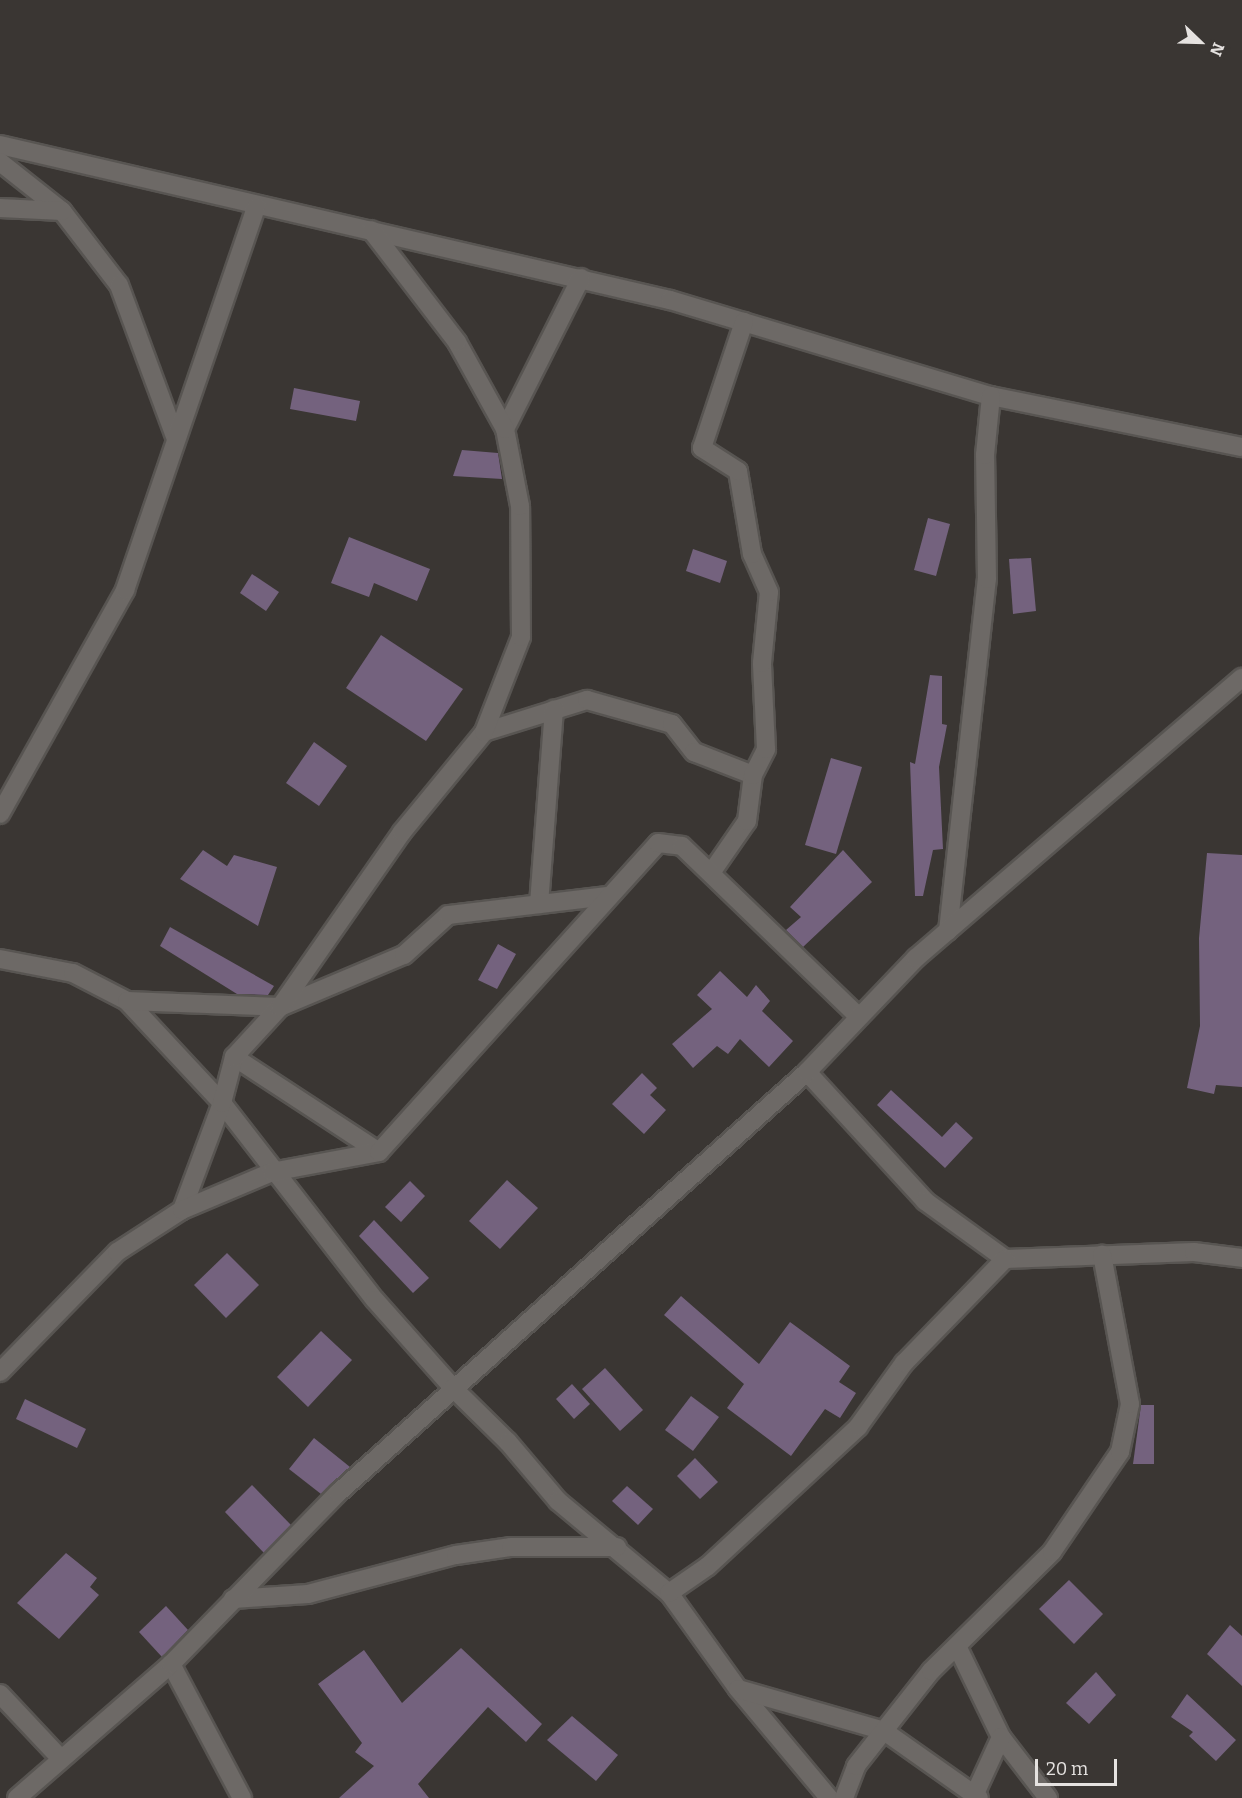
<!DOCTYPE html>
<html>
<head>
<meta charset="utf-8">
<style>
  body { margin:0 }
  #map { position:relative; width:1242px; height:1798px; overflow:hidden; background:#3a3633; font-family:Bitter,serif }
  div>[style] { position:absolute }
  .building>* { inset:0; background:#74627e }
  .roads { filter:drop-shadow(2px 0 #585552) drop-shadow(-2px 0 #585552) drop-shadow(0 2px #585552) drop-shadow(0 -2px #585552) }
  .street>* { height:18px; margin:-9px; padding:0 9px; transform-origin:9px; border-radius:9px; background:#6d6966 }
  span { translate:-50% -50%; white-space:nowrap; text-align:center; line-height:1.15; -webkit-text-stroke:5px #3a3633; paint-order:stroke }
  .north { position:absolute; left:1170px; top:12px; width:60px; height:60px; -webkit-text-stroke:4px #3a3633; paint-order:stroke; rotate:113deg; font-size:16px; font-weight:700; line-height:24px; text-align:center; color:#e5e2e0 }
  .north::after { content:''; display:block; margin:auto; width:21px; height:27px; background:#e5e2e0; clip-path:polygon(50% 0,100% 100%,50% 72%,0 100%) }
  .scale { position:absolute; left:1035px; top:1759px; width:82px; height:27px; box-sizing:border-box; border:3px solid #e5e2e0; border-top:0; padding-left:8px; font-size:18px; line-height:21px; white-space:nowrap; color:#e5e2e0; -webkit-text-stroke:4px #3a3633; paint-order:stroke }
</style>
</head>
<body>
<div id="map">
  <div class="building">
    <i style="clip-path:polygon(294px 388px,360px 401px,356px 421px,290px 409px)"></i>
    <i style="clip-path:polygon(462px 450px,498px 453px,502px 479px,453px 476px)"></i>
    <i style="clip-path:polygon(928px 518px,950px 524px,936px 576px,914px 570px)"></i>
    <i style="clip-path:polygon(349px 537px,430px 569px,417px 601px,374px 583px,369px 597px,331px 583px)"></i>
    <i style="clip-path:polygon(693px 549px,727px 561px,720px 583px,686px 571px)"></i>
    <i style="clip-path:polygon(1031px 558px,1036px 611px,1013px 614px,1009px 559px)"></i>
    <i style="clip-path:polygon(252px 574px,279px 592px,266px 611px,240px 593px)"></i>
    <i style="clip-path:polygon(381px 635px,463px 689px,426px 741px,346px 688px)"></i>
    <i style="clip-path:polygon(930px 675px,942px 676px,942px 724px,947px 725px,939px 767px,943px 849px,933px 850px,923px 896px,915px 896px,910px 762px,915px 764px)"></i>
    <i style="clip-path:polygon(314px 742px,347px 766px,319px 806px,286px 783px)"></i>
    <i style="clip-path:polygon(831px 758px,862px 767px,836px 854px,805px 845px)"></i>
    <i style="clip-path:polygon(203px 850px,227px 866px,234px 855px,277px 867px,258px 926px,180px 879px)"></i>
    <i style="clip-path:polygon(843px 850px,872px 882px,803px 947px,786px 930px,801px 917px,790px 907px)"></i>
    <i style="clip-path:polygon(1207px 853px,1242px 855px,1242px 1087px,1216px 1085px,1214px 1094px,1187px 1088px,1200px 1026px,1199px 938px)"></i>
    <i style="clip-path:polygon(170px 927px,274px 986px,268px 995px,237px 994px,160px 946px)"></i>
    <i style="clip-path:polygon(498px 944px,516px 954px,497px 989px,478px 980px)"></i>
    <i style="clip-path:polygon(720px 971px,747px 997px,756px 985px,770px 1001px,762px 1011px,793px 1041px,769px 1067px,740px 1039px,728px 1054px,717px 1046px,693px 1068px,672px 1044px,712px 1009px,697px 995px)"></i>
    <i style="clip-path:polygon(642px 1073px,657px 1088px,650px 1095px,666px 1110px,644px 1134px,612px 1104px)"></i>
    <i style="clip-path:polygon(891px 1090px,942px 1137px,956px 1122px,973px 1138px,945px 1168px,877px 1105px)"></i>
    <i style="clip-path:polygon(507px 1180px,538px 1208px,500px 1249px,469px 1221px)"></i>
    <i style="clip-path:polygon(410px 1181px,425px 1196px,401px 1222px,385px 1207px)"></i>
    <i style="clip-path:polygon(374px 1220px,429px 1278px,413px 1293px,359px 1236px)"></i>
    <i style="clip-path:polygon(227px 1253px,259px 1285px,226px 1318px,194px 1285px)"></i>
    <i style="clip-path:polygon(681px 1296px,759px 1364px,790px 1322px,850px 1366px,839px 1382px,856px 1393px,840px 1418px,825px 1409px,791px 1456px,727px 1408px,744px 1384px,664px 1315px)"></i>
    <i style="clip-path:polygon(321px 1331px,352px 1360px,308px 1407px,277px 1377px)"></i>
    <i style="clip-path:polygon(605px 1368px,643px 1410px,620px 1431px,582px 1389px)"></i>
    <i style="clip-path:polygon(572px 1384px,590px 1404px,574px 1419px,556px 1399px)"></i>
    <i style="clip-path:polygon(691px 1396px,719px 1417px,693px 1451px,665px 1430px)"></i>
    <i style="clip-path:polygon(25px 1399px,86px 1429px,77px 1448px,16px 1419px)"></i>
    <i style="clip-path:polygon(1141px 1405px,1154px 1405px,1154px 1464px,1133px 1464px)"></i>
    <i style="clip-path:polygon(314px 1438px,350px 1467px,321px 1494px,289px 1469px)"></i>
    <i style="clip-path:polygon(695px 1458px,718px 1482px,700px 1499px,677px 1476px)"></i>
    <i style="clip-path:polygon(252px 1485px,291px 1525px,264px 1553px,225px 1512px)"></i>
    <i style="clip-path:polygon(627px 1486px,653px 1509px,638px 1525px,612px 1501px)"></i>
    <i style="clip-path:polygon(66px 1553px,97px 1578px,90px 1587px,99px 1595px,59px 1639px,17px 1603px)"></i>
    <i style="clip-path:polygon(1069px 1580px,1103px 1614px,1074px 1644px,1039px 1609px)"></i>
    <i style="clip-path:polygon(166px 1606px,188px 1630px,162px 1657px,139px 1632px)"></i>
    <i style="clip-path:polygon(1230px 1625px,1242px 1636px,1242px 1686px,1207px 1654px)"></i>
    <i style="clip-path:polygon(461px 1648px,542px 1724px,526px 1742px,488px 1707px,418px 1784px,429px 1798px,339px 1798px,374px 1766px,355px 1752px,362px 1743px,318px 1684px,364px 1650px,402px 1703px)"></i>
    <i style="clip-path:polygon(1096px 1672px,1116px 1695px,1089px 1724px,1066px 1703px)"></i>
    <i style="clip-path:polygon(1187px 1694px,1236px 1740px,1216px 1761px,1189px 1736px,1193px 1732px,1171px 1717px)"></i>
    <i style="clip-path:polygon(572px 1716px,618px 1755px,596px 1781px,547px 1740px)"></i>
  </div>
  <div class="roads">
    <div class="street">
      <i style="left:0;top:145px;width:688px;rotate:13.03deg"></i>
      <i style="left:670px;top:300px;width:335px;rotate:16.7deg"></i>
      <i style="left:991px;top:396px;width:256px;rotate:11.5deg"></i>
      <i style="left:0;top:162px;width:79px;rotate:38.3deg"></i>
      <i style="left:62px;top:211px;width:93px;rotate:52.4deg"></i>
      <i style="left:119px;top:285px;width:161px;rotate:69.7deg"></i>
      <i style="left:0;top:208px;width:62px;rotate:2.8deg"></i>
      <i style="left:505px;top:429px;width:169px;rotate:-63.3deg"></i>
      <i style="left:484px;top:732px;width:108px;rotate:-17.3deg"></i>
      <i style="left:587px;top:700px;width:88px;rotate:15.8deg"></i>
      <i style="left:672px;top:724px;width:36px;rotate:52deg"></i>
      <i style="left:694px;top:752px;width:63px;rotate:21.3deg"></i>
      <i style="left:0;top:814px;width:257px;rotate:-60.8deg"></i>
      <i style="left:125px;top:590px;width:405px;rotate:-71.1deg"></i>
      <i style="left:711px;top:873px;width:63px;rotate:-55.3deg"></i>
      <i style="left:747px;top:821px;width:46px;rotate:-82.6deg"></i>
      <i style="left:753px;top:775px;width:29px;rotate:-63deg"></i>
      <i style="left:766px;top:749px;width:86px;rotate:-92.7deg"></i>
      <i style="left:762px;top:663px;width:71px;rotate:-84.4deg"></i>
      <i style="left:769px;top:592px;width:42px;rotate:-114.1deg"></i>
      <i style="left:752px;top:554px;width:84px;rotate:-99.6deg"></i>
      <i style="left:738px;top:471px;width:43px;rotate:-147.4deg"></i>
      <i style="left:702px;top:448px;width:133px;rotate:-71.6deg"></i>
      <i style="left:539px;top:904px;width:195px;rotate:-85.6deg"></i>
      <i style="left:948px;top:931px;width:354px;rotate:-83.7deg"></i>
      <i style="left:987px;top:579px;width:124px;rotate:-90.9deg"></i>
      <i style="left:985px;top:455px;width:59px;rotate:-84.2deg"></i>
      <i style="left:0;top:959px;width:74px;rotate:10.9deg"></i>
      <i style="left:73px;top:973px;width:61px;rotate:27.4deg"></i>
      <i style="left:127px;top:1001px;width:139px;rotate:47deg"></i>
      <i style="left:222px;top:1103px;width:249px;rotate:52.2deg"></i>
      <i style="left:375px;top:1300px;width:118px;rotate:48.4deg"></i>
      <i style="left:453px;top:1388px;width:77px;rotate:44.5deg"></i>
      <i style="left:508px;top:1442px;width:77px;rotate:49.7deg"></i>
      <i style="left:558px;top:1501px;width:144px;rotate:39.7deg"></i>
      <i style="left:669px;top:1593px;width:118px;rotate:54.3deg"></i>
      <i style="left:738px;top:1689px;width:142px;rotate:50.1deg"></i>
      <i style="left:127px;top:1001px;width:153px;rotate:2.2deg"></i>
      <i style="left:280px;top:1007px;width:134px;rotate:-22.8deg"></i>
      <i style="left:404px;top:955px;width:59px;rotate:-42.3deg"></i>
      <i style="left:448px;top:915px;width:160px;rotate:-6.8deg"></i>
      <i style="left:234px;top:1057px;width:173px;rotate:33.2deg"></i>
      <i style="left:807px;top:1072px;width:175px;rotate:47.5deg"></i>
      <i style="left:925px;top:1201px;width:99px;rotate:35.9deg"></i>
      <i style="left:1005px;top:1259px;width:189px;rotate:-2.1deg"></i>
      <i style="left:1194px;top:1252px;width:48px;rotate:7.1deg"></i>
      <i style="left:182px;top:1210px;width:114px;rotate:-69.5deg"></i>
      <i style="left:222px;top:1103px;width:48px;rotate:-75.4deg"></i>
      <i style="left:234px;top:1057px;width:68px;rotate:-47.4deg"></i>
      <i style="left:280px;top:1007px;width:213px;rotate:-55.1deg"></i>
      <i style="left:402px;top:832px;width:129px;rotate:-50.6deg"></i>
      <i style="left:484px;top:732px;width:102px;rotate:-68.7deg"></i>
      <i style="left:521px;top:637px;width:131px;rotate:-90.4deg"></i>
      <i style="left:520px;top:506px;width:78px;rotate:-101deg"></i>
      <i style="left:505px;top:429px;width:99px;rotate:-118.9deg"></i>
      <i style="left:457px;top:342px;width:141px;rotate:-127.5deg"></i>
      <i style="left:0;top:1372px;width:168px;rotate:-45.7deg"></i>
      <i style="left:117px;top:1252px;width:77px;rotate:-32.9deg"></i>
      <i style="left:182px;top:1210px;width:98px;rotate:-22.9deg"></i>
      <i style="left:272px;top:1172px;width:109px;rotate:-10.6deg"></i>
      <i style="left:379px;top:1152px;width:416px;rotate:-47.9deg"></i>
      <i style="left:658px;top:843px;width:24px;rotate:7deg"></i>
      <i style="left:682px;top:846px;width:245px;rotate:44deg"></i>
      <i style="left:669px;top:1593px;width:47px;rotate:-34.7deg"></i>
      <i style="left:708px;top:1566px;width:205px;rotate:-42.8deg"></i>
      <i style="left:858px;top:1427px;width:79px;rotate:-54.3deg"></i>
      <i style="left:904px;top:1363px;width:145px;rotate:-45.8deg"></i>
      <i style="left:233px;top:1599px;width:75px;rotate:-3.8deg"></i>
      <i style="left:308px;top:1594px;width:153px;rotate:-14.8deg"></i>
      <i style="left:456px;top:1555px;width:56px;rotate:-8.3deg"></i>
      <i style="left:511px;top:1547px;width:106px"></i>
      <i style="left:957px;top:1646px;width:101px;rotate:64.2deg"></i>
      <i style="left:1001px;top:1737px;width:77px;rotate:52.4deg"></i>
      <i style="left:171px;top:1664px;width:152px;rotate:62.1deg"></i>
      <i style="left:738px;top:1689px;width:152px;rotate:16deg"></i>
      <i style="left:884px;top:1731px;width:116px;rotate:35.2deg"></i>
      <i style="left:0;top:1694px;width:88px;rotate:46.8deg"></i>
      <i style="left:17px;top:1798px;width:204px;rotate:-41deg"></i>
      <i style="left:171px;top:1664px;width:239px;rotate:-45.7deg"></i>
      <i style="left:338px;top:1493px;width:630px;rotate:-41.91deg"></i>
      <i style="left:807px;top:1072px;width:158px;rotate:-46.3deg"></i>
      <i style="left:916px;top:958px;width:430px;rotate:-40.7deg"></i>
      <i style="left:844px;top:1798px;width:34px;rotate:-69deg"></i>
      <i style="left:856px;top:1766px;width:121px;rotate:-51.7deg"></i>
      <i style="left:931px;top:1671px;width:170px;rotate:-44.5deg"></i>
      <i style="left:1052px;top:1552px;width:121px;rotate:-55.8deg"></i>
      <i style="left:1120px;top:1452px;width:49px;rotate:-78.2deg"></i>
      <i style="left:1130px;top:1404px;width:152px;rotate:-100.6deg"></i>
      <i style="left:973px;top:1798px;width:67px;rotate:-65.3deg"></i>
    </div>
  </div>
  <div class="north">N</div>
  <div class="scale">20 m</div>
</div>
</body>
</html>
